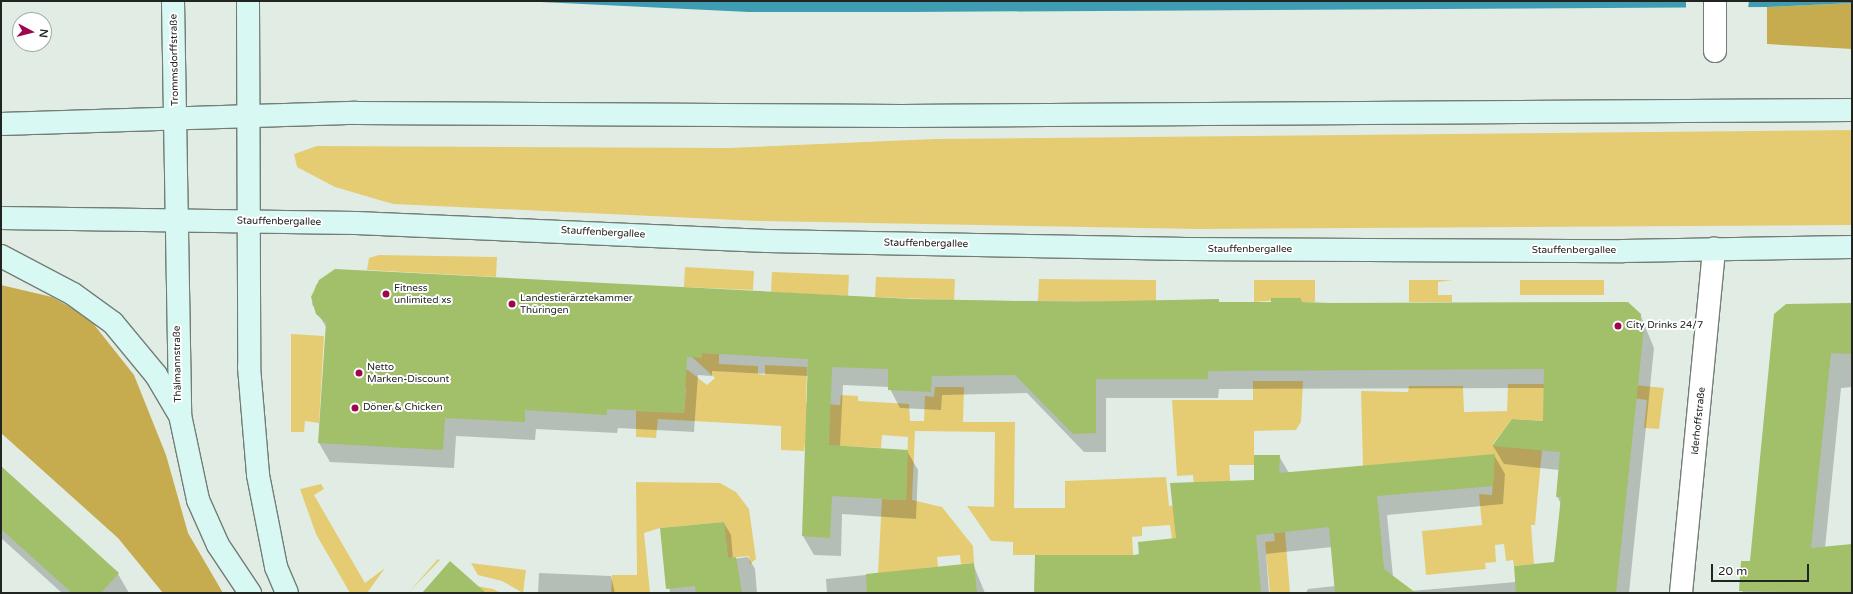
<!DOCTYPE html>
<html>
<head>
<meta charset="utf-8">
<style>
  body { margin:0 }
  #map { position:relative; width:1853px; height:594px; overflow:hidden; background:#e1ede4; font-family:"Varela Round",sans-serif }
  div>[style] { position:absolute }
  .green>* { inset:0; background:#e5cc73 }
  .forest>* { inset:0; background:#c6ac4f }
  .water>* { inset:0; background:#3e9db2 }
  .pier>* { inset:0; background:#e1ede4 }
  .shadow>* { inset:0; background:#0003 }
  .building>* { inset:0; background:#a2bf69 }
  .roads { filter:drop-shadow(1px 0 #737d75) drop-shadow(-1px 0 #737d75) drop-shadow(0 1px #737d75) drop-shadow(0 -1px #737d75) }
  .street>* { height:22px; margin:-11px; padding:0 11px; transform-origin:11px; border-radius:11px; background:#fff }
  .secondary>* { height:22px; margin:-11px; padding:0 11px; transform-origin:11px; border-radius:11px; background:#d8f8f4 }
  .dots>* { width:11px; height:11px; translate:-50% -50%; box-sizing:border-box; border:2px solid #fff; border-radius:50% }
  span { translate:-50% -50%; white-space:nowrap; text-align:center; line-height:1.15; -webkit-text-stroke:4px #fff; paint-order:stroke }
  .street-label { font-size:10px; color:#212522 }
  .poi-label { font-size:10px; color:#212522 }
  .left { translate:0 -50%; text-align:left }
  .frame { position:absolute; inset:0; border:2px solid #212522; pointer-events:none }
  .north { position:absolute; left:12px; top:12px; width:40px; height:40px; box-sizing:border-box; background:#fff; border:1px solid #a6a8a7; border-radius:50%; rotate:97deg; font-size:11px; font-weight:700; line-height:16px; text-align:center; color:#212522 }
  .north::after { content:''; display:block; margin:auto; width:14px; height:18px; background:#9e064d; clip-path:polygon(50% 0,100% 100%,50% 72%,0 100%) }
  .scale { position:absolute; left:1711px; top:564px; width:98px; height:18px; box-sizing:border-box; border:2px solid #212522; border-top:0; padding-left:5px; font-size:12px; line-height:14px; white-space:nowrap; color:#212522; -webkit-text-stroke:3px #fff; paint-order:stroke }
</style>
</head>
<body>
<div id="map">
  <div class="green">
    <i style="clip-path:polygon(1852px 130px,1852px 225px,1199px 229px,758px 221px,393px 204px,335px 187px,297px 167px,294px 154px,317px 146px,729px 148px,934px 139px)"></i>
    <i style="clip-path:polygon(379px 255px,497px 257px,496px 277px,367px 270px,369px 258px)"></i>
    <i style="clip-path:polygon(685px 267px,754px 271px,753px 290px,684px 287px)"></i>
    <i style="clip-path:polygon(772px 272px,849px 275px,848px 296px,771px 292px)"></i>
    <i style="clip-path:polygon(876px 277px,955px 279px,954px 300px,875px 297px)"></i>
    <i style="clip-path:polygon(1039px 279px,1156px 280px,1156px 302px,1038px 301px)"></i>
    <i style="clip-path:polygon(1254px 280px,1315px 280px,1315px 302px,1301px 302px,1300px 298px,1254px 302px)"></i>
    <i style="clip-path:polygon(1409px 280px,1453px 280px,1438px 282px,1438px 295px,1452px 295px,1452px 302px,1409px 302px)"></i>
    <i style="clip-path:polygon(1520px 280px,1604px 280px,1604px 295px,1520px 295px)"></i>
    <i style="clip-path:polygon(291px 334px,324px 336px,319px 423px,305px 421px,304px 432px,291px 432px)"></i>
    <i style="clip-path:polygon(702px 353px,719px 354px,719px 364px,758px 366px,758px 374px,765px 375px,765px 365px,807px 367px,806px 403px,840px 405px,841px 395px,858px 396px,858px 401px,909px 404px,910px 421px,924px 421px,925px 396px,934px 397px,935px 387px,964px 387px,963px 422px,1015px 422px,1014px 508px,1065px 508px,1065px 481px,1166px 477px,1169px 506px,1195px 503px,1193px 475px,1177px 476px,1172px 400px,1253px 400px,1253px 381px,1303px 381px,1301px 422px,1296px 430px,1254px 431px,1254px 465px,1229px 465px,1239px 593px,1172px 539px,1170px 525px,1142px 527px,1142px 536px,1132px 537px,1136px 593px,1065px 555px,1013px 555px,1013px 542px,991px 541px,967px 506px,994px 507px,995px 432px,915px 431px,912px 500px,942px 507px,973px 546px,974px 563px,961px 564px,960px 555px,937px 557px,938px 567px,925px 568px,928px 593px,878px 573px,882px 499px,906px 500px,908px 437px,882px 435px,881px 448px,805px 444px,804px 451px,781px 450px,781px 426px,658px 419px,656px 438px,636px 437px,636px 411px,684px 413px,686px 387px,655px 385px,666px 369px,688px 370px,707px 385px,715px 378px,692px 357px)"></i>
    <i style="clip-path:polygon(1508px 384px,1544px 384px,1544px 421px,1512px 419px,1492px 445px,1542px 450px,1535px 525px,1531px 525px,1534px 564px,1514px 566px,1513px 560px,1506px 561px,1504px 544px,1495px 545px,1496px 562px,1485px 563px,1486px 569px,1426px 575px,1422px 531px,1482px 525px,1479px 494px,1492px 495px,1494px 470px,1475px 456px,1363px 466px,1361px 391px,1408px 392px,1409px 386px,1463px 386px,1464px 412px,1507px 411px)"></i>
    <i style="clip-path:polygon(1634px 385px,1664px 388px,1659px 429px,1644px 428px,1647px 400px,1633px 398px)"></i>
    <i style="clip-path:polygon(636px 482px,720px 483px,736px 492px,749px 509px,756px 559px,750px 564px,749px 556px,728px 558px,724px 522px,660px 528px,644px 533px,650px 593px,611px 593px,612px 575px,637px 575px)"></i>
    <i style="clip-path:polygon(321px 484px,324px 489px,314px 495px,365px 583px,385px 568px,367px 593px,350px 593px,316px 534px,300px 489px)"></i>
    <i style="clip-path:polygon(1285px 532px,1290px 593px,1270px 593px,1265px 542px,1275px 541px,1274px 533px)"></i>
    <i style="clip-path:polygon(438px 559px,440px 560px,408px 593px)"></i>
    <i style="clip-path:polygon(471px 563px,526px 570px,523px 593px,502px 581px,478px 575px)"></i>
    <i style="clip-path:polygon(471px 585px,493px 589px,501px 593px,473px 593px)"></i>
  </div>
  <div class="forest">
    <i style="clip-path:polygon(1852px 3px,1852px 49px,1767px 44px,1767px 7px)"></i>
    <i style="clip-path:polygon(1px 285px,52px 297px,88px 317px,134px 375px,166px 455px,188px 533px,223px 593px,163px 593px,118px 538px,1px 433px)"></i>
  </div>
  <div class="water">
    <i style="clip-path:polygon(520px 1px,1852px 1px,1852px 3px,1767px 7px,910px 12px,749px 12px)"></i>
  </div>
  <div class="pier">
    <i style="clip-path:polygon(1686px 1px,1749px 1px,1748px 9px,1686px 10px)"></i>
  </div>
  <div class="shadow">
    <i style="clip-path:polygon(336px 270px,912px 300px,1272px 303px,1300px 299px,1303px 303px,1640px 314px,1654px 348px,1629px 593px,1306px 593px,1308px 589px,1335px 586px,1332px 547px,1266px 554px,1269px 593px,1035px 593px,1177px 539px,1255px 481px,1279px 456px,1289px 473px,1494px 455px,1505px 474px,1503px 504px,1387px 515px,1393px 577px,1411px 591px,1516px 582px,1555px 563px,1561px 504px,1557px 496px,1559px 470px,1504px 464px,1493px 446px,1544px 422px,1545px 388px,1219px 389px,1218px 398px,1106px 398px,1106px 452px,1084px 452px,1027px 393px,942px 395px,941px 410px,900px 408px,889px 387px,843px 385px,840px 447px,907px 451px,918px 470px,916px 519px,842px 514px,841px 556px,814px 555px,803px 536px,808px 376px,712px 371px,712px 376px,698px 375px,694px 432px,618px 428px,617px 433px,536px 429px,535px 440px,456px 436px,454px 468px,330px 462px,319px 443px,326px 327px,312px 304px,316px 285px)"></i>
    <i style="clip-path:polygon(1852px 304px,1852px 387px,1841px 388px,1825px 548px,1852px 545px,1852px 593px,1742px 593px,1751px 562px,1775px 314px)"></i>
    <i style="clip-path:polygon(1px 468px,118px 574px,129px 593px,62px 593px,1px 538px)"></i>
    <i style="clip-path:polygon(724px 523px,731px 535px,733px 559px,748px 557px,755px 569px,757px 593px,670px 593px,661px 529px)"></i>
    <i style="clip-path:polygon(973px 564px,985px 593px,827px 593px,826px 579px)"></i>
    <i style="clip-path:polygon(539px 573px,611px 576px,615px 593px,538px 593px)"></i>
  </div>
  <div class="building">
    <i style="clip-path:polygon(335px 269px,912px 299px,1074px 302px,1219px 299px,1219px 302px,1271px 302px,1271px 298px,1301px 298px,1301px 302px,1331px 303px,1628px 302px,1641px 314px,1640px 328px,1644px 328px,1616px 593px,1516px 593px,1514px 566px,1554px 562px,1561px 497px,1556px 497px,1560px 452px,1492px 446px,1512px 419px,1543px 421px,1544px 369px,1208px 371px,1208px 379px,1096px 379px,1096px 433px,1073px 434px,1015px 375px,932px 376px,931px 392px,888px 390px,888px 369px,832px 367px,829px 445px,908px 450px,906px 500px,832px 496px,830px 538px,802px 536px,808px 359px,702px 353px,702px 358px,687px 357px,684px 413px,607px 409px,607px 415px,525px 410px,525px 422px,445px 418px,443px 450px,318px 443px,326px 323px,316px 314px,311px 297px,319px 280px)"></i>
    <i style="clip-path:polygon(1852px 303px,1852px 354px,1831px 353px,1811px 548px,1852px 544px,1852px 593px,1739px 591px,1741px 561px,1750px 561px,1774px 314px,1786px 304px)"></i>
    <i style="clip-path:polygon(1495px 454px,1493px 486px,1377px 496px,1384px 569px,1416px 593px,1335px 593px,1329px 527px,1256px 535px,1261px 593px,1034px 593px,1035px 555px,1139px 555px,1138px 542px,1176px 538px,1170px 483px,1254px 480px,1254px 455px,1280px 455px,1279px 473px)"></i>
    <i style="clip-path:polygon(1px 466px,119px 573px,101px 593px,72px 593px,1px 529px)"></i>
    <i style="clip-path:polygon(724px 522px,728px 558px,736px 557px,742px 593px,696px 593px,695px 586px,666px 589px,660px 528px)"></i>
    <i style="clip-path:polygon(450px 561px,486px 593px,422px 593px)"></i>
    <i style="clip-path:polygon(974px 563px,977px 593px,867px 593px,866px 574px)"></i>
  </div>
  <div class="roads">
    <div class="street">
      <i style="left:1715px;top:51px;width:50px;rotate:-90deg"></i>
      <i style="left:1681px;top:593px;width:346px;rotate:-84.5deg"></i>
    </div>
    <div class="secondary">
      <i style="left:173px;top:1px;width:414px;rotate:89deg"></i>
      <i style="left:180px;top:415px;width:87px;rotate:78deg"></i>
      <i style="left:198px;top:500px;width:49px;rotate:66deg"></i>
      <i style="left:218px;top:545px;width:58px;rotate:56.3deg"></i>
      <i style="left:248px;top:1px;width:366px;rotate:89.8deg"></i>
      <i style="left:249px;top:367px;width:108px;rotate:85.2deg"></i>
      <i style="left:258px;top:475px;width:94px;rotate:78.9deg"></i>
      <i style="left:276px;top:567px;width:28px;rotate:67deg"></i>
      <i style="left:1px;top:124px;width:355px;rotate:-1.8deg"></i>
      <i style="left:356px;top:113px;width:545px;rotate:0.32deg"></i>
      <i style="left:901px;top:116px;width:951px;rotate:-0.36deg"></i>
      <i style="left:1px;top:218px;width:355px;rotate:0.8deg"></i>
      <i style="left:356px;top:223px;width:411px;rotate:2.5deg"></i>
      <i style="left:767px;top:241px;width:419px;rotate:1.1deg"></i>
      <i style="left:1186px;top:249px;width:437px;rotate:0.3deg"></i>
      <i style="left:1623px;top:251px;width:229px;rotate:-1deg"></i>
      <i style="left:1px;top:256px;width:81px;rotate:27.8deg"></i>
      <i style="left:73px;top:294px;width:49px;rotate:35.9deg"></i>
      <i style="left:113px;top:323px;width:67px;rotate:50.4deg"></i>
      <i style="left:156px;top:375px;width:45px;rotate:59.5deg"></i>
    </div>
  </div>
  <div class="dots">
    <i style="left:386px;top:294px;background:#9e064d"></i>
    <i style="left:512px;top:304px;background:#9e064d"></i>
    <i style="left:1618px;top:326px;background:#9e064d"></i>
    <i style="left:359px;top:373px;background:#9e064d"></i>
    <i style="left:355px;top:408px;background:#9e064d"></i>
  </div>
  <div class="street-label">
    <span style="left:175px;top:60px;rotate:-91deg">Trommsdorffstraße</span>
    <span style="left:279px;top:222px;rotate:1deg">Stauffenbergallee</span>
    <span style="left:603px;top:233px;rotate:3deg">Stauffenbergallee</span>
    <span style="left:926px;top:244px;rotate:1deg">Stauffenbergallee</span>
    <span style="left:1250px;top:250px">Stauffenbergallee</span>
    <span style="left:1574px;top:251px">Stauffenbergallee</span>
    <span style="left:178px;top:364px;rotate:-91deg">Thälmannstraße</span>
    <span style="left:1699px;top:421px;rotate:-84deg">Iderhoffstraße</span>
  </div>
  <div class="poi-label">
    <span class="left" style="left:394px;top:294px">Fitness<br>unlimited xs</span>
    <span class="left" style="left:520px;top:304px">Landestierärztekammer<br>Thüringen</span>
    <span class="left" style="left:1626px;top:326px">City Drinks 24/7</span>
    <span class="left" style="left:367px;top:373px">Netto<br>Marken-Discount</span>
    <span class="left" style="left:363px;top:408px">Döner &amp; Chicken</span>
  </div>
  <div class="frame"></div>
  <div class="north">N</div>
  <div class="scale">20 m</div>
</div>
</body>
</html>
